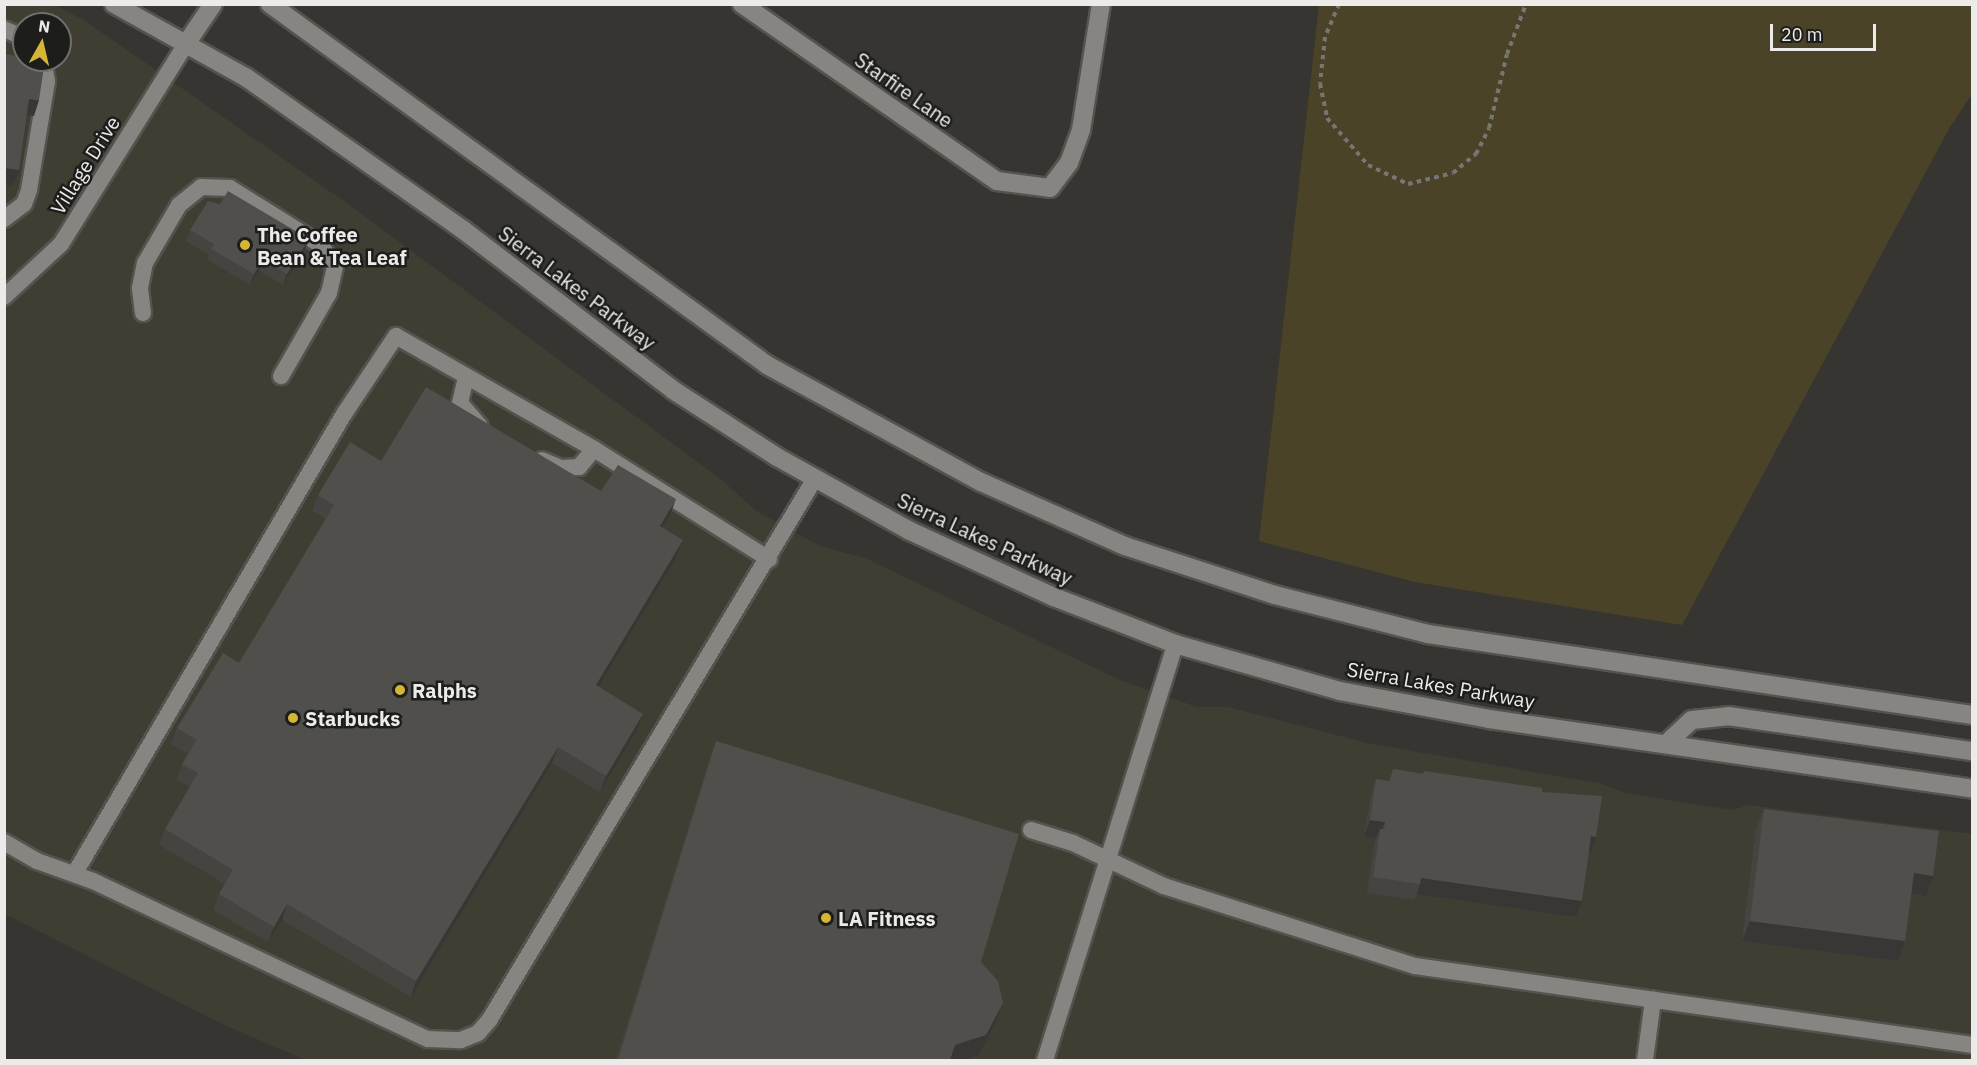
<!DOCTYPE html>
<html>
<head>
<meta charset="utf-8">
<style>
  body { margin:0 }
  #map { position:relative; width:1977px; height:1065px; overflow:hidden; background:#363532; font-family:"IBM Plex Sans",sans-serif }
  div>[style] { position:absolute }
  .built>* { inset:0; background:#403d33 }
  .green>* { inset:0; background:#4b4328 }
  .path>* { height:4px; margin-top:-2px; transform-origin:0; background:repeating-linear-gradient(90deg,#777673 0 4.5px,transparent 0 9px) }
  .roads { filter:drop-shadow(2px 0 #54534f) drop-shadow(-2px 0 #54534f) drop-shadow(0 2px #54534f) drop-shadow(0 -2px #54534f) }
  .service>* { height:16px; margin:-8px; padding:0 8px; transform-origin:8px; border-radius:8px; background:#868581 }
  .minor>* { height:18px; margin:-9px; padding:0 9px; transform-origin:9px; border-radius:9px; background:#868581 }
  .tertiary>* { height:18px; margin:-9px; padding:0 9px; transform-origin:9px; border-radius:9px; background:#868581 }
  .wall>* { inset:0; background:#454441 }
  .shaded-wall>* { inset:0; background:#383735 }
  .building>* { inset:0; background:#504f4c }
  .dots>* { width:16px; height:16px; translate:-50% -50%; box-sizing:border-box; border:3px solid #1d1d1b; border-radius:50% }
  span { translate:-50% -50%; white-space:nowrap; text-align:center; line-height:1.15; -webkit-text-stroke:5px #1d1d1b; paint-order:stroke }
  .street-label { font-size:20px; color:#ecebe9 }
  .poi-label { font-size:20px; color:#ecebe9; font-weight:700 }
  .left { translate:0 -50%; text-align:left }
  .frame { position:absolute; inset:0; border:6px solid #ecebe9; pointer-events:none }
  .north { position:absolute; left:12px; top:12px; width:60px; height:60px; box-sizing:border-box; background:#1d1d1b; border:2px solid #706f6d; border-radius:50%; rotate:8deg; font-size:16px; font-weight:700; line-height:24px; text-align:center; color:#ecebe9 }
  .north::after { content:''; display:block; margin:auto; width:21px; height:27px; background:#d5b534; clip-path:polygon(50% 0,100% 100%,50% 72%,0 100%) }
  .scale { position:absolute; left:1770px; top:24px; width:106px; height:27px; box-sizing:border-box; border:3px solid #ecebe9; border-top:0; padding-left:8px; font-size:18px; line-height:21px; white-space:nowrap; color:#ecebe9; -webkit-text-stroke:4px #1d1d1b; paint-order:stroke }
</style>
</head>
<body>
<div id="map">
  <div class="built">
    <i style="clip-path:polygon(evenodd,5px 5px,54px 5px,84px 20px,348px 204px,723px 481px,756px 511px,820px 546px,865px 558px,1122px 681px,1197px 707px,1228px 707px,1371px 744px,1599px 783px,1625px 793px,1732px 810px,1749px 805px,1972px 834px,1972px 1060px,306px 1060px,222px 1024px,5px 914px,5px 5px,24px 24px,60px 24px,60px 60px,24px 60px,24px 24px)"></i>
  </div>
  <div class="green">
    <i style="clip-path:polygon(1319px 5px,1972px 5px,1972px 94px,1950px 127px,1682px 625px,1415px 582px,1259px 541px)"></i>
  </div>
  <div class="path">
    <i style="left:1339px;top:4px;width:36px;rotate:113deg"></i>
    <i style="left:1325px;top:37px;width:47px;rotate:96.1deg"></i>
    <i style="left:1320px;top:84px;width:35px;rotate:78deg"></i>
    <i style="left:1327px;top:118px;width:62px;rotate:48.9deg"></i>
    <i style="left:1368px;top:165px;width:44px;rotate:25.4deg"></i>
    <i style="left:1408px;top:184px;width:46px;rotate:-13.7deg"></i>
    <i style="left:1453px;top:173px;width:30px;rotate:-40deg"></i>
    <i style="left:1476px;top:154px;width:29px;rotate:-63deg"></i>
    <i style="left:1489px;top:128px;width:76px;rotate:-76.3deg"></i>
    <i style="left:1507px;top:54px;width:53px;rotate:-69.2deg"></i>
  </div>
  <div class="roads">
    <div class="service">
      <i style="left:4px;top:29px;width:22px;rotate:24deg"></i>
      <i style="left:4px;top:219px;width:25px;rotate:-37deg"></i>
      <i style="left:24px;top:204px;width:15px;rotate:-70deg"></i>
      <i style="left:29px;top:190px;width:110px;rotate:-80.6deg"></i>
      <i style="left:47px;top:81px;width:21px;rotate:-101deg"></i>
      <i style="left:4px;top:297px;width:78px;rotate:-42.9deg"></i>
      <i style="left:61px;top:244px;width:236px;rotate:-58deg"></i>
      <i style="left:143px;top:313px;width:25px;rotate:-97deg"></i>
      <i style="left:140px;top:288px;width:25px;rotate:-79deg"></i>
      <i style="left:145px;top:263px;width:67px;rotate:-59.6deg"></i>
      <i style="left:179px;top:205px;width:28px;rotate:-39deg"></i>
      <i style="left:201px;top:187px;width:29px;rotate:2deg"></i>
      <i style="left:230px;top:188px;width:107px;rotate:32.1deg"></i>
      <i style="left:321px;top:245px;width:26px;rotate:58deg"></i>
      <i style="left:335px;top:267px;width:27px;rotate:103deg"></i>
      <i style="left:329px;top:293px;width:96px;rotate:120deg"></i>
      <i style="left:466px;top:377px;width:27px;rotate:103deg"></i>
      <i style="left:460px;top:403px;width:30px;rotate:49deg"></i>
      <i style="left:542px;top:460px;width:21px;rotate:23deg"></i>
      <i style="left:561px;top:468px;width:18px;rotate:-3deg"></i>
      <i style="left:579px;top:467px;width:23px;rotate:-50deg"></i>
      <i style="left:1031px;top:830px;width:44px;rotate:17.2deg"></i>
      <i style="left:1073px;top:843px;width:101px;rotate:25.3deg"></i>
      <i style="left:1164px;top:886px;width:263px;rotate:17.7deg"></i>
      <i style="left:1415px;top:966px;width:563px;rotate:8.07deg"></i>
      <i style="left:4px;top:842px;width:38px;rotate:30deg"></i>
      <i style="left:37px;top:861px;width:59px;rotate:19.7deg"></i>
      <i style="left:93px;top:881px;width:370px;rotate:25.3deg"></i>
      <i style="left:428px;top:1039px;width:33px;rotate:2deg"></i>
      <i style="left:461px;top:1040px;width:18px;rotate:-22deg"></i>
      <i style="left:478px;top:1033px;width:18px;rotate:-49deg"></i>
      <i style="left:490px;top:1019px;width:629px;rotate:-58.99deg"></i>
      <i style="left:75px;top:873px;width:532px;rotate:-59.63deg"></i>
      <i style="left:344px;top:414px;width:94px;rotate:-56.3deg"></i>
      <i style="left:396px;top:336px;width:228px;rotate:29.7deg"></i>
      <i style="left:594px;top:449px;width:207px;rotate:32.2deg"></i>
      <i style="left:1045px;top:1060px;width:436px;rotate:-72.6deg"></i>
      <i style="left:1645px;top:1060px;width:61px;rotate:-82.4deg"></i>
    </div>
    <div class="minor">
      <i style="left:742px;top:4px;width:310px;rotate:34.8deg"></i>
      <i style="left:997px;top:181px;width:53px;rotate:7.5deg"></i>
      <i style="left:1050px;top:188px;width:31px;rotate:-53deg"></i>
      <i style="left:1069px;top:163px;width:35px;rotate:-70deg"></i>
      <i style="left:1081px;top:130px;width:128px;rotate:-81deg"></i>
    </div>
    <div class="tertiary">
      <i style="left:114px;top:4px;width:152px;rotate:29.1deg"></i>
      <i style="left:247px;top:78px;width:263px;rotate:35.1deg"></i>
      <i style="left:462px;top:229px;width:265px;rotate:37.3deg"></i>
      <i style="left:673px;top:390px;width:124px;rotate:32.8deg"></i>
      <i style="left:777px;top:457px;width:150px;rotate:29.1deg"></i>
      <i style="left:908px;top:530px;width:161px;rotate:24.7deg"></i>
      <i style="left:1054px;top:597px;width:130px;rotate:21.2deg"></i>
      <i style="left:1175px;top:644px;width:172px;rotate:15.9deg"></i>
      <i style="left:1340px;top:691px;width:152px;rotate:10.6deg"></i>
      <i style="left:1489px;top:719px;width:488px;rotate:8.2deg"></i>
      <i style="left:270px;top:4px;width:614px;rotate:35.99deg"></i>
      <i style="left:767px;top:365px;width:244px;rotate:28.7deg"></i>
      <i style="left:981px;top:482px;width:158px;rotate:24deg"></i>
      <i style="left:1125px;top:546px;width:158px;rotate:18.1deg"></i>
      <i style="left:1275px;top:595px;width:158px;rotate:14.3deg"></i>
      <i style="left:1428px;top:634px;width:550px;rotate:8.47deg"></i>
      <i style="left:186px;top:44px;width:48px;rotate:-56deg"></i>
      <i style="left:1666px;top:744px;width:35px;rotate:-43deg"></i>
      <i style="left:1692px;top:720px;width:36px;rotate:-6deg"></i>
      <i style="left:1728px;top:716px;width:246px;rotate:8.2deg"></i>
    </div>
  </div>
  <div class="wall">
    <i style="clip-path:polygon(190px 230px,309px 239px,305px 249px,283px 285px,259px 270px,250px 285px,208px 260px,209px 255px,186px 241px)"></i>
    <i style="clip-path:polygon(381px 461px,601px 491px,670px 515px,663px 528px,677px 556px,598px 687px,643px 714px,637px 730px,600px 792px,552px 763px,411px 997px,282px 920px,268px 942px,213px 910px,219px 894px,225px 884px,159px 845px,165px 829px,190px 787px,177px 780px,182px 764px,188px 754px,171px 744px,177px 728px,239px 663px,326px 519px,312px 511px,318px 495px)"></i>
    <i style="clip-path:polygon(716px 741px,981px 962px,995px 1023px,979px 1055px,962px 1060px,616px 1060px,709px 761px)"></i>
    <i style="clip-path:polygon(1393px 769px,1422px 774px,1424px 771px,1542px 792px,1591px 853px,1589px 853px,1576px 917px,1417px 894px,1414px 900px,1367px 893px,1374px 845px,1376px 838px,1364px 836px,1371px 795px,1376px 779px,1388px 781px)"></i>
    <i style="clip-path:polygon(1764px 809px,1926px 896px,1911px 894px,1905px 941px,1898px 961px,1742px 941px,1756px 829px)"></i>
  </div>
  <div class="shaded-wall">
    <i style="clip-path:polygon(29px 99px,39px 100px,34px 116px,23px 114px)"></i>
    <i style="clip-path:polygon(4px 168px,19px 170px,13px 186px,4px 185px)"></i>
    <i style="clip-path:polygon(309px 239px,305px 249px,283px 285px,287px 274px)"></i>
    <i style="clip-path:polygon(263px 260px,259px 270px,250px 285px,254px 274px)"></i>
    <i style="clip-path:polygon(676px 499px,670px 515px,654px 542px,660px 526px)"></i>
    <i style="clip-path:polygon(683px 540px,677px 556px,590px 701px,596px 685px)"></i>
    <i style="clip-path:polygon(643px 714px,637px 730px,600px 792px,606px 776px)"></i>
    <i style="clip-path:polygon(558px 747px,552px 763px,411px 997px,416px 981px)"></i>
    <i style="clip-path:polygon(1370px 820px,1385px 822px,1379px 838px,1380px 829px,1376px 838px,1364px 836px)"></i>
    <i style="clip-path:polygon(1591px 836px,1596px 837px,1591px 853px,1585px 852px)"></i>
    <i style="clip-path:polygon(1914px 873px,1933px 876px,1926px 896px,1907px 893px)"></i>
    <i style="clip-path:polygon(1421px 878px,1582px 901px,1576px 917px,1417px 894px,1420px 884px)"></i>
    <i style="clip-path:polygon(287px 904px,282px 920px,268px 942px,274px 927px)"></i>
    <i style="clip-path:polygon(1750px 921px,1905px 941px,1898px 961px,1742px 941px)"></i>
    <i style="clip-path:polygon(1003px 1003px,995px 1023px,979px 1055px,962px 1060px,949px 1060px,955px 1045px)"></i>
  </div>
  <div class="building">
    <i style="clip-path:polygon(4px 54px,24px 57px,24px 60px,45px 60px,39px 100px,29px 99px,19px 170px,4px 168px)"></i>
    <i style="clip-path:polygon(228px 191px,309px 239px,287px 274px,263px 260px,254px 274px,211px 249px,214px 244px,190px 230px,208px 201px,220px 204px)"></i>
    <i style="clip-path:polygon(426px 387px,601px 491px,618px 465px,676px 499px,660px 526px,683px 540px,596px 685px,643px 714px,606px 776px,558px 747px,416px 981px,287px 904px,274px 927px,219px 894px,233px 870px,165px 829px,198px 773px,182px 764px,197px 740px,177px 728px,223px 653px,239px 663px,334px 505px,318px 495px,350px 442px,381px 461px)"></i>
    <i style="clip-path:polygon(716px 741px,1019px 834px,981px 962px,998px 981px,1003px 1003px,986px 1035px,955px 1045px,950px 1060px,618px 1060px)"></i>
    <i style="clip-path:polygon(1393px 769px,1423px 774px,1424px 771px,1542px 788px,1542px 792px,1602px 796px,1596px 837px,1591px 836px,1582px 901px,1421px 878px,1420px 884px,1373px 877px,1380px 829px,1384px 829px,1385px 822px,1370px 820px,1376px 779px,1390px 781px)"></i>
    <i style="clip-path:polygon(1764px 809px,1939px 831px,1933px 876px,1914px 873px,1905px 941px,1750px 921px)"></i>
  </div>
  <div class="dots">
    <i style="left:245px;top:245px;background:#d5b534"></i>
    <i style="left:400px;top:690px;background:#d5b534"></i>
    <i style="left:293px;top:718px;background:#d5b534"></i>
    <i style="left:826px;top:918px;background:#d5b534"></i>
  </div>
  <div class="street-label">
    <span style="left:904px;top:90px;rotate:35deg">Starfire Lane</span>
    <span style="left:85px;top:165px;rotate:-58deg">Village Drive</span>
    <span style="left:577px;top:288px;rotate:37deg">Sierra Lakes Parkway</span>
    <span style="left:985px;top:539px;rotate:25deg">Sierra Lakes Parkway</span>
    <span style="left:1441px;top:685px;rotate:10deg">Sierra Lakes Parkway</span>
  </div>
  <div class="poi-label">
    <span class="left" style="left:257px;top:246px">The Coffee<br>Bean &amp; Tea Leaf</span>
    <span class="left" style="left:412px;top:690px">Ralphs</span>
    <span class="left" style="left:305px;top:718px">Starbucks</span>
    <span class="left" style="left:838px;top:918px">LA Fitness</span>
  </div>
  <div class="frame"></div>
  <div class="north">N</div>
  <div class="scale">20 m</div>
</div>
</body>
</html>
